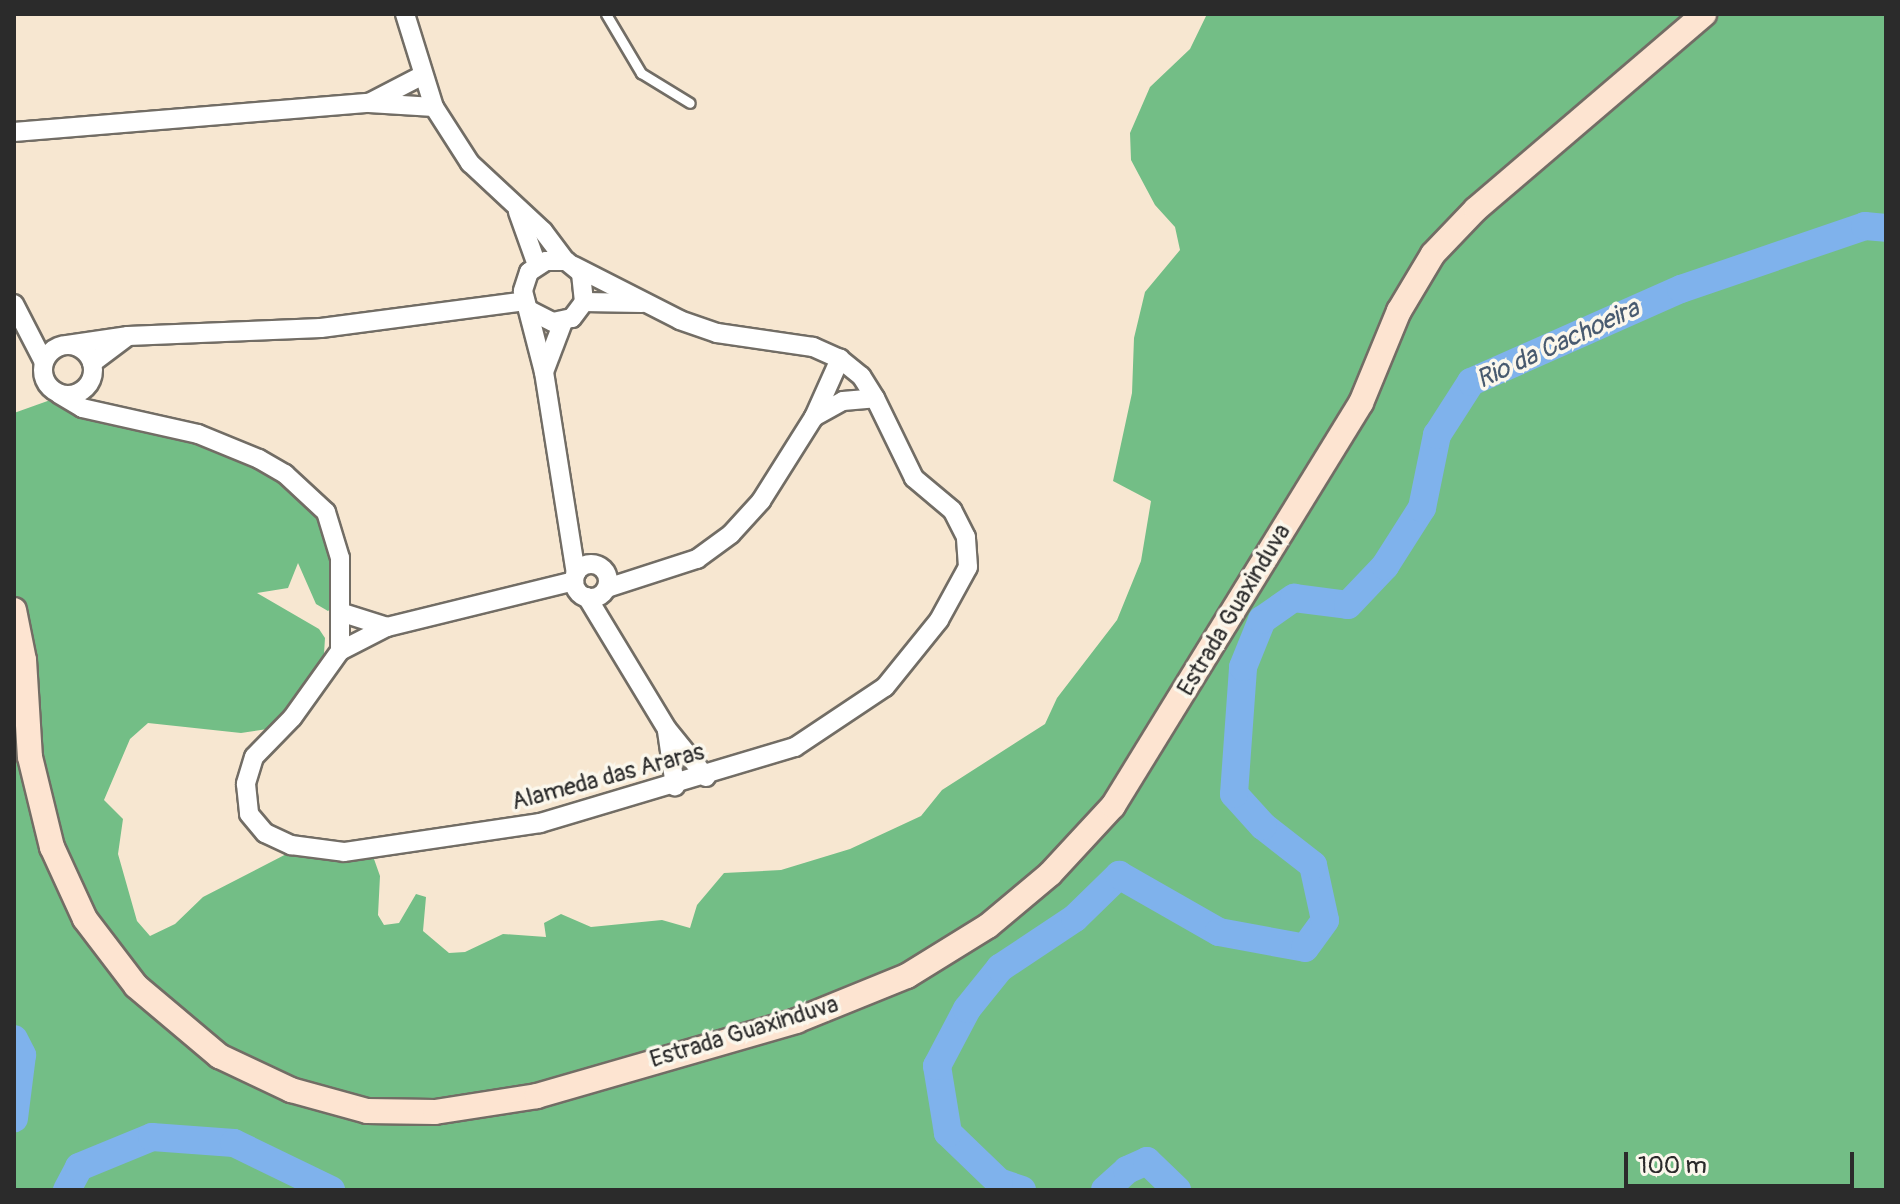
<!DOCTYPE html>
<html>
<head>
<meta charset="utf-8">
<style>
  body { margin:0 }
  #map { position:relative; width:1900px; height:1204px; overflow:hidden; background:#f7e7d1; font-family:Pangolin,sans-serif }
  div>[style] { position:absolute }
  .forest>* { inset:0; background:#73be86 }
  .river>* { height:28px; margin:-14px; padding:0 14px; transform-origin:14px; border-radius:14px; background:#7fb2ec }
  .roads { filter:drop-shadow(2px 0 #726d65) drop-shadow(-2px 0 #726d65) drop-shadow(0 2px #726d65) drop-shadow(0 -2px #726d65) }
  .lane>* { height:9px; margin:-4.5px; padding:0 4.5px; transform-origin:4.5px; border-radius:4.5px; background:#fff }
  .street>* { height:18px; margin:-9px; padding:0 9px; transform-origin:9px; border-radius:9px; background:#fff }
  .street>.ring { margin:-9px; padding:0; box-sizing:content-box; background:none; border:18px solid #fff; border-radius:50% }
  .secondary>* { height:24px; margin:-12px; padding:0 12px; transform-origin:12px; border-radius:12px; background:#fde4d1 }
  span { translate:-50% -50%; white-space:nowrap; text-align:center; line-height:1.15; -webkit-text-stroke:7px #fbf7ec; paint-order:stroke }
  .street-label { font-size:24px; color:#2b2b2b }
  .water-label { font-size:26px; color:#485a6f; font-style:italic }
  .frame { position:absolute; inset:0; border:16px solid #2b2b2b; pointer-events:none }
  .scale { position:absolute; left:1624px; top:1152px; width:230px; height:36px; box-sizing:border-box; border:4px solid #2b2b2b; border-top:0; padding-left:10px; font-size:24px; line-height:28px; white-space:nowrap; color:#2b2b2b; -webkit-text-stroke:6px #fbf7ec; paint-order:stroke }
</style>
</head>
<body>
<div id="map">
  <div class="forest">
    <i style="clip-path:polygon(1207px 14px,1886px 14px,1886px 1190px,14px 1190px,14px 413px,56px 398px,225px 437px,307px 499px,333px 545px,336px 604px,328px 611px,316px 604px,298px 563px,288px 588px,257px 593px,319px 629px,325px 638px,324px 654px,309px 678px,304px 703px,274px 728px,241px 733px,148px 723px,130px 739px,104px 800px,123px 819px,118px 854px,137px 921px,150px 936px,175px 924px,203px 897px,298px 848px,362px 851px,374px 859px,380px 876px,378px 915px,384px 925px,399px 923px,416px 894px,426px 897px,423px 931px,449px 953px,465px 952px,503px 934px,546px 937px,544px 923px,561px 914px,591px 927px,662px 920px,690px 928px,697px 905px,724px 873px,781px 870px,850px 849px,921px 816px,942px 790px,1045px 724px,1057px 698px,1117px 620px,1141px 561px,1151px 501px,1113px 481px,1132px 393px,1134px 338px,1145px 292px,1180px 250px,1175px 227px,1155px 205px,1131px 160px,1130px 133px,1150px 87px,1190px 49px)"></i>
  </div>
  <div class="river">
    <i style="left:14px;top:1039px;width:18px;rotate:63deg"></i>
    <i style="left:22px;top:1055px;width:64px;rotate:97.2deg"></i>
    <i style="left:67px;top:1190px;width:26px;rotate:-62deg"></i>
    <i style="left:79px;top:1167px;width:79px;rotate:-22.3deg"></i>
    <i style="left:152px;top:1137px;width:82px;rotate:4.2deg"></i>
    <i style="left:234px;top:1143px;width:108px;rotate:25.9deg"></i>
    <i style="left:1022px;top:1190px;width:24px;rotate:-161deg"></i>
    <i style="left:999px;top:1182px;width:71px;rotate:-136.1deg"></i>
    <i style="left:948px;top:1133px;width:68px;rotate:-99.3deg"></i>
    <i style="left:937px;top:1066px;width:64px;rotate:-62.2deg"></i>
    <i style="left:967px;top:1009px;width:53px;rotate:-51.2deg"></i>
    <i style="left:1000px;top:968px;width:90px;rotate:-33.7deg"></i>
    <i style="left:1075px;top:918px;width:62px;rotate:-44.3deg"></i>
    <i style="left:1119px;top:875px;width:115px;rotate:29.7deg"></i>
    <i style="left:1219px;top:932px;width:87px;rotate:10.5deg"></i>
    <i style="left:1305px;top:948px;width:34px;rotate:-54deg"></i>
    <i style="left:1325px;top:920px;width:56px;rotate:-102.3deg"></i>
    <i style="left:1313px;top:865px;width:63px;rotate:-142deg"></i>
    <i style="left:1263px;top:826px;width:43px;rotate:-132.2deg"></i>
    <i style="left:1234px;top:794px;width:127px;rotate:-85.9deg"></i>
    <i style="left:1243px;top:667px;width:51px;rotate:-68deg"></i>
    <i style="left:1262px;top:620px;width:39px;rotate:-35deg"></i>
    <i style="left:1294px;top:598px;width:54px;rotate:7.4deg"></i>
    <i style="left:1348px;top:605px;width:54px;rotate:-46.5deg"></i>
    <i style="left:1385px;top:566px;width:69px;rotate:-57.5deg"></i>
    <i style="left:1422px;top:508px;width:75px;rotate:-78.4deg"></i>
    <i style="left:1437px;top:435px;width:63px;rotate:-57.3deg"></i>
    <i style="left:1471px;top:382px;width:230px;rotate:-23.9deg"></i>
    <i style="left:1681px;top:289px;width:194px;rotate:-18.9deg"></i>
    <i style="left:1865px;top:226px;width:21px;rotate:5deg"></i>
    <i style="left:1105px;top:1190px;width:30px;rotate:-42deg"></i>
    <i style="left:1127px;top:1170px;width:22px;rotate:-24deg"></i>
    <i style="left:1147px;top:1161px;width:42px;rotate:44deg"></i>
  </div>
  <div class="roads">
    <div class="lane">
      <i style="left:606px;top:14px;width:69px;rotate:59.3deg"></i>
      <i style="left:641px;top:73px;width:57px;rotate:31.5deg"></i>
    </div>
    <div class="street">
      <i style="left:405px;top:14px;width:97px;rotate:72.7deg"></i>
      <i style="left:434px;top:107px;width:67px;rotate:57.3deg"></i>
      <i style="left:470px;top:163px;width:100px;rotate:43deg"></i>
      <i style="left:543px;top:231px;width:38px;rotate:53deg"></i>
      <i style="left:371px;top:102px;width:56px;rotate:-27.5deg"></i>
      <i style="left:14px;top:132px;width:356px;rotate:-4.7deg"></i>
      <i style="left:369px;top:103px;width:65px;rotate:3.5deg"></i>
      <i style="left:518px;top:212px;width:56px;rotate:70.3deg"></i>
      <i style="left:584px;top:302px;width:58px;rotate:1deg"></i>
      <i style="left:14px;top:304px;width:65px;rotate:62.7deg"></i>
      <i style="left:529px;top:310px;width:27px;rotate:27deg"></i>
      <i style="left:553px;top:322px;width:19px;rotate:-12deg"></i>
      <i style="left:572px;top:318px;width:20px;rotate:-53deg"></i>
      <i style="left:584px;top:302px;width:29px;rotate:-96deg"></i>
      <i style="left:581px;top:273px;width:19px;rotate:-141deg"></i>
      <i style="left:566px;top:261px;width:20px;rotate:180deg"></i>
      <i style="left:546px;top:261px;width:20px;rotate:147deg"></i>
      <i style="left:529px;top:272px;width:20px;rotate:108deg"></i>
      <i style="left:523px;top:291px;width:84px;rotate:75.5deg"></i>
      <i style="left:544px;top:372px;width:204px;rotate:81deg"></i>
      <i class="ring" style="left:43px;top:345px;width:32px;height:32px"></i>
      <i style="left:67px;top:345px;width:62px;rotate:-8.4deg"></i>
      <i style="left:128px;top:336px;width:193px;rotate:-2.4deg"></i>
      <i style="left:321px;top:328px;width:206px;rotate:-7.5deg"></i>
      <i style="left:92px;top:363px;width:45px;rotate:-36.9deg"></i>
      <i style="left:544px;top:372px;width:53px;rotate:-69.2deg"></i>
      <i style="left:59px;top:394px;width:27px;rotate:31deg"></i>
      <i style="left:82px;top:408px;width:119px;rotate:12.6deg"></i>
      <i style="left:198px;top:434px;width:66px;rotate:22.3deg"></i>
      <i style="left:259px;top:459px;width:30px;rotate:30deg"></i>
      <i style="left:285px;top:474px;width:56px;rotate:42.8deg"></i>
      <i style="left:326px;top:512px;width:48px;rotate:73.1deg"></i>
      <i style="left:340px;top:558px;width:93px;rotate:90deg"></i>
      <i style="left:340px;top:651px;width:82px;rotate:125.6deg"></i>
      <i style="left:292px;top:718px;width:54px;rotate:134.3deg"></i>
      <i style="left:254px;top:757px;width:28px;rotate:107deg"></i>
      <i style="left:246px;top:784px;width:30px;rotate:84deg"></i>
      <i style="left:249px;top:814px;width:25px;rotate:50deg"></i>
      <i style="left:265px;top:833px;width:29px;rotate:25deg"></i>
      <i style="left:291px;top:845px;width:53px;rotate:7.5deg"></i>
      <i style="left:344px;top:852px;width:198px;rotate:-8.4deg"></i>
      <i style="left:540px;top:823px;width:266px;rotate:-16.6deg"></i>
      <i style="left:795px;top:747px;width:108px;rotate:-33.7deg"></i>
      <i style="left:885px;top:687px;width:86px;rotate:-51.1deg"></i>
      <i style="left:939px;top:620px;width:60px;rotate:-61.3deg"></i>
      <i style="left:968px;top:567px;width:30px;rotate:-94deg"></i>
      <i style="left:966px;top:537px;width:30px;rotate:-117deg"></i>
      <i style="left:952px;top:510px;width:50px;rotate:-139.9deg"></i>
      <i style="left:914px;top:478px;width:89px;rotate:-116deg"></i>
      <i style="left:875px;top:398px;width:26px;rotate:-122deg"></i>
      <i style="left:861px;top:376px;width:27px;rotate:-141deg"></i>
      <i style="left:840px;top:359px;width:30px;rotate:-156deg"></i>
      <i style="left:813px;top:347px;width:97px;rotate:-171.7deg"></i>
      <i style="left:717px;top:333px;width:39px;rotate:-161deg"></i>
      <i style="left:680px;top:320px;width:119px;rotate:-153deg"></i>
      <i style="left:814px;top:417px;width:33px;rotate:-29deg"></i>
      <i style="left:843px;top:401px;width:32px;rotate:-5deg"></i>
      <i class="ring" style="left:574px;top:564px;width:16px;height:16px"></i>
      <i style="left:607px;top:588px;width:95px;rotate:-17.9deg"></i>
      <i style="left:697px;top:559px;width:42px;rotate:-36.3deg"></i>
      <i style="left:731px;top:534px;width:45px;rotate:-47.7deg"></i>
      <i style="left:761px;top:501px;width:99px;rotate:-57.8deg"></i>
      <i style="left:814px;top:417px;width:64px;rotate:-65.9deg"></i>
      <i style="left:587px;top:597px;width:154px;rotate:58.8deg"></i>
      <i style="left:667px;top:729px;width:62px;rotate:50.9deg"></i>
      <i style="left:340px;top:612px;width:49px;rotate:17.7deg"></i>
      <i style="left:340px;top:651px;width:53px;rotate:-27.1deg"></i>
      <i style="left:387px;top:627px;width:193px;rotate:-13.8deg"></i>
      <i style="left:667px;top:731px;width:56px;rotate:81.7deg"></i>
    </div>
    <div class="secondary">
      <i style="left:14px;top:610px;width:51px;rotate:78.7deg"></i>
      <i style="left:24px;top:660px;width:97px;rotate:86.5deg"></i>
      <i style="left:30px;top:757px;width:93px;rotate:76.3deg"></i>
      <i style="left:52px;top:847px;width:79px;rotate:65.4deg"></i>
      <i style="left:85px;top:919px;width:84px;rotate:52.7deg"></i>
      <i style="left:136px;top:986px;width:109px;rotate:40.1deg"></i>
      <i style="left:219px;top:1056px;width:80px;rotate:25.3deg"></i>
      <i style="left:291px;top:1090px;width:79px;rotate:15.4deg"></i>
      <i style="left:367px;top:1111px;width:68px;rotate:0.8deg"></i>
      <i style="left:435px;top:1112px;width:103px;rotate:-8.9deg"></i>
      <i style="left:537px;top:1096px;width:270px;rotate:-16.1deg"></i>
      <i style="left:796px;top:1021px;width:120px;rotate:-22.1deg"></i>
      <i style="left:907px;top:976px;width:95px;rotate:-31.7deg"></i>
      <i style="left:988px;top:926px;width:81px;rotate:-40deg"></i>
      <i style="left:1050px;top:874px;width:93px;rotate:-47.2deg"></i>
      <i style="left:1113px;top:806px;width:473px;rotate:-58.4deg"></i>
      <i style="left:1361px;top:403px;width:100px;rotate:-67.6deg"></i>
      <i style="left:1399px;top:311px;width:66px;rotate:-59.2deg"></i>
      <i style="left:1433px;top:254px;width:62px;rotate:-46.3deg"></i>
      <i style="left:1476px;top:209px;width:300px;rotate:-40.5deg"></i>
    </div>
  </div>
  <div class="street-label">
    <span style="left:1234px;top:610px;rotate:-59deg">Estrada Guaxinduva</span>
    <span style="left:608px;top:777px;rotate:-15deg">Alameda das Araras</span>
    <span style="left:744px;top:1032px;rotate:-17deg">Estrada Guaxinduva</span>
  </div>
  <div class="water-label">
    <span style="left:1558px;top:345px;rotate:-25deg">Rio da Cachoeira</span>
  </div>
  <div class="frame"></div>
  <div class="scale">100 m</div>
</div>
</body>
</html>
